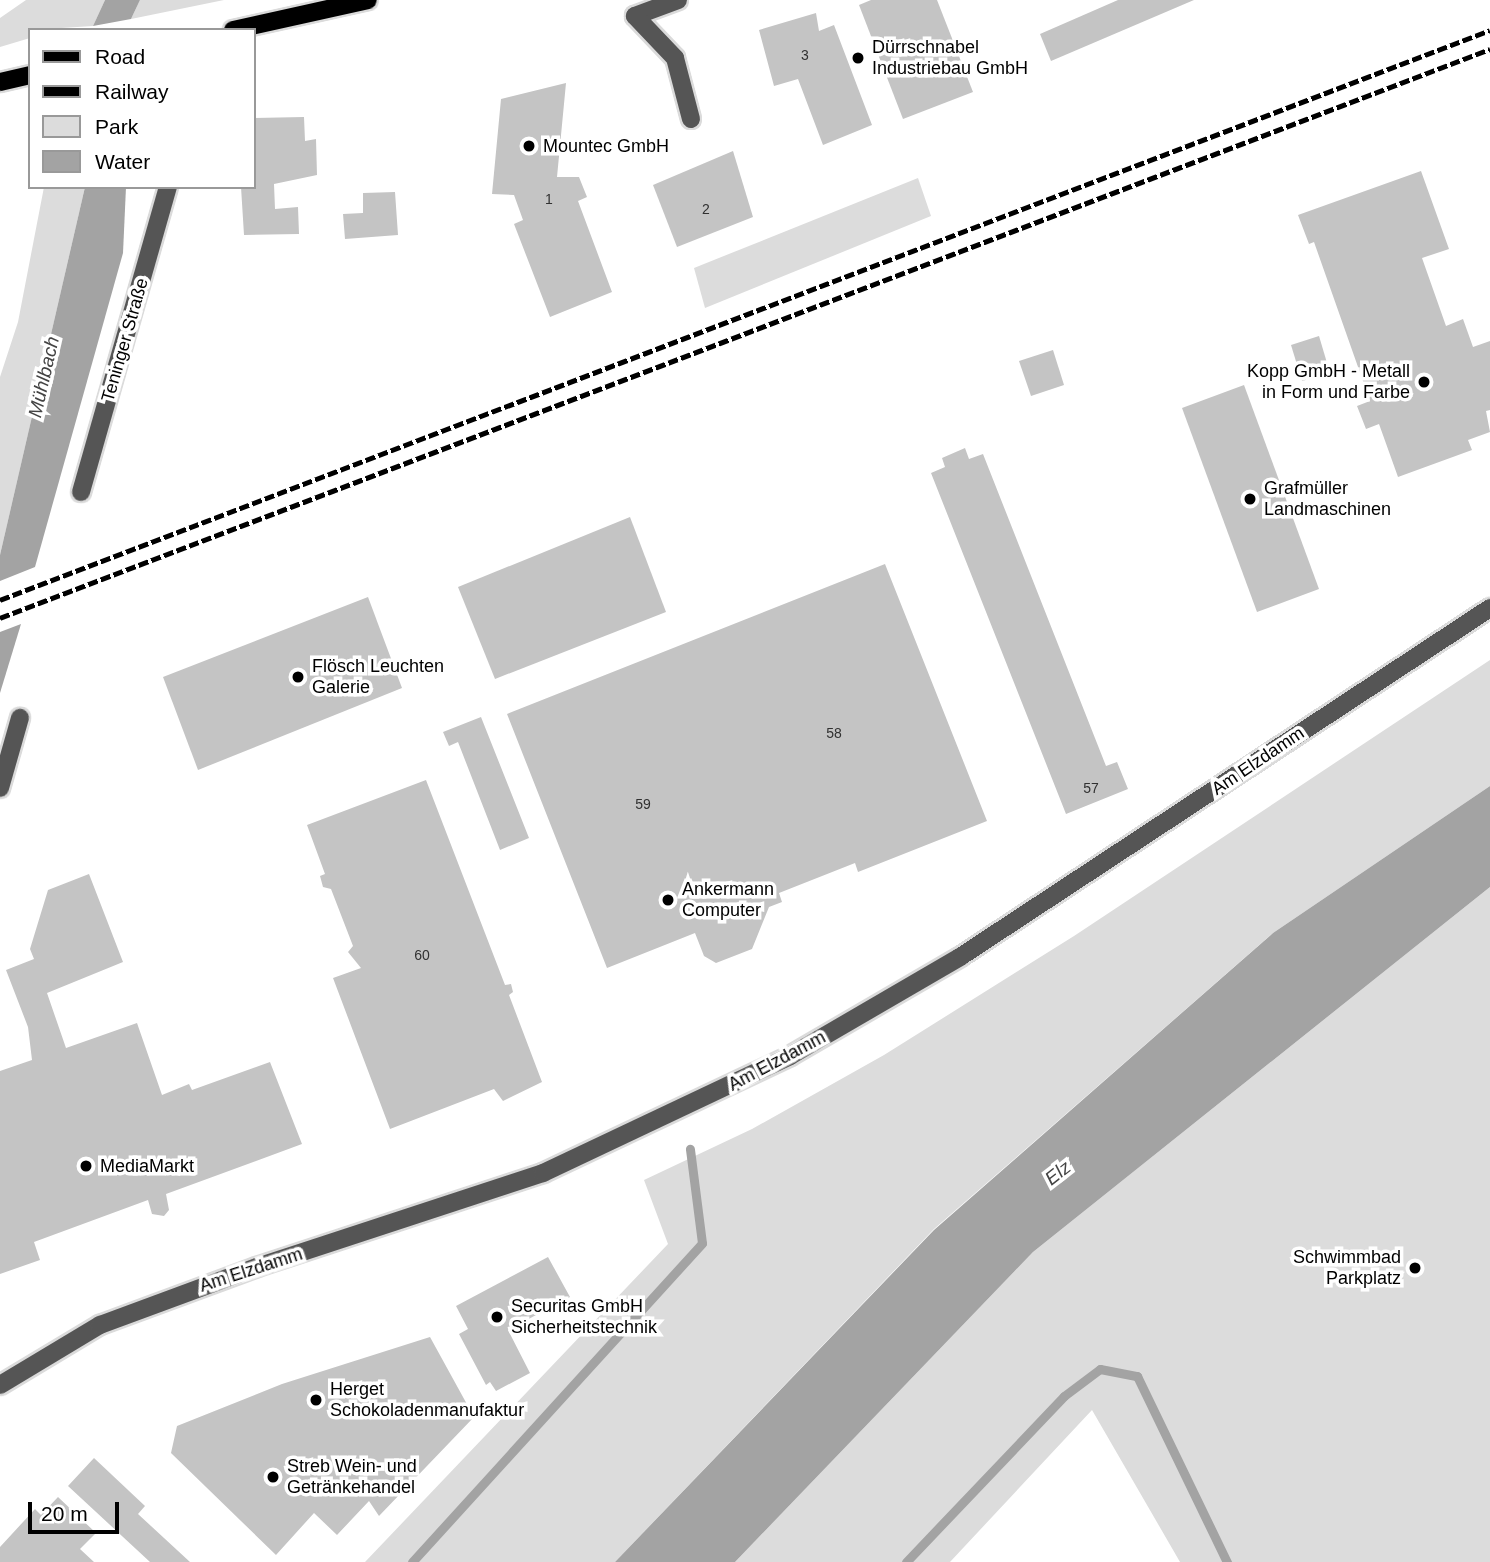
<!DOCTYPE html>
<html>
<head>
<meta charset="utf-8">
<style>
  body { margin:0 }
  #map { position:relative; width:1490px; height:1562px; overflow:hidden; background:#fff; font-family:Helvetica,sans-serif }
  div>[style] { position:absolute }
  .green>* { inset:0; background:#dcdcdc }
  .water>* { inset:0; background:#a3a3a3 }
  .stream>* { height:9px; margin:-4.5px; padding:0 4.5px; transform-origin:4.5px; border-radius:4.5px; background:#a3a3a3 }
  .building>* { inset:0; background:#c4c4c4 }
  .roads { filter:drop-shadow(2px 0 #dbdbdb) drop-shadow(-2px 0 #dbdbdb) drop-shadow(0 2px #dbdbdb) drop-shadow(0 -2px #dbdbdb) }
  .minor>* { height:18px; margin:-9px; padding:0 9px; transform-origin:9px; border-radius:9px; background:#555 }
  .major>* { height:18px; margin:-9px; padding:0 9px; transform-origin:9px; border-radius:9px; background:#000 }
  .rail>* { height:5px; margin-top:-2.5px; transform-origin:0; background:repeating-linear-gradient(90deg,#000 0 10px,transparent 0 13.5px) }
  .dots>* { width:19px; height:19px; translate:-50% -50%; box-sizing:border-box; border:4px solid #fff; border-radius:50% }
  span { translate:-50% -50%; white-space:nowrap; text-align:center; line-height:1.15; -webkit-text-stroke:7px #fff; paint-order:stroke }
  .number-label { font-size:14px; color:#313131 }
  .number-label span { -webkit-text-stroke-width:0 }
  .poi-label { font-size:18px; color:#000 }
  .left { translate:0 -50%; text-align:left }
  .right { translate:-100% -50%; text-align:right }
  .street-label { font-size:18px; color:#000 }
  .water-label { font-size:19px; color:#444; font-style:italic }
  .legend { position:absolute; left:28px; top:28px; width:228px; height:161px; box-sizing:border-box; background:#fff; border:2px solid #999; margin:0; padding:9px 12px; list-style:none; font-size:21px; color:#000 }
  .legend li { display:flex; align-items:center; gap:14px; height:35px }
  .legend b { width:35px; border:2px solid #999 }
  .scale { position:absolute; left:28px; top:1502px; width:91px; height:32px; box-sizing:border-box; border:4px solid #000; border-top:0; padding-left:9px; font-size:21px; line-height:24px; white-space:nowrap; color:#000; -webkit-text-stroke:5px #fff; paint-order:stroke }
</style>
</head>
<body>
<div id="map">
  <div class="green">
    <i style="clip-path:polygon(26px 0,105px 0,93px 26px,30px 30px,30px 38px,0 47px,0 18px)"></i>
    <i style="clip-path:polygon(140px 0,224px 0,131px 19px)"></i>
    <i style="clip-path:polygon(918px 178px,931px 216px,705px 308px,694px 268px)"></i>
    <i style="clip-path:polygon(44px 187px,85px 187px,0 555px,0 377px,18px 322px)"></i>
    <i style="clip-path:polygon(1490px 660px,1490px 786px,1273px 933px,934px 1229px,615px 1562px,365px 1562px,668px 1244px,644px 1180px,752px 1129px,884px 1055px,1074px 936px)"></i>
    <i style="clip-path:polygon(1490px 887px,1490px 1562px,1180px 1562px,1092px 1410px,950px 1562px,735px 1562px,1033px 1252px)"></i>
  </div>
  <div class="water">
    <i style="clip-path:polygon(105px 0,140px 0,131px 19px,93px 26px)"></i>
    <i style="clip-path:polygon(85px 187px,126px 187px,123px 253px,35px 567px,0 581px,0 555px)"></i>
    <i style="clip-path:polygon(21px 624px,0 693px,0 632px)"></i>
    <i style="clip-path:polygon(1490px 786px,1490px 887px,1033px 1252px,735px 1562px,615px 1562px,934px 1230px,1273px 933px)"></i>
  </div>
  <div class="stream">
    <i style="left:412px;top:1562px;width:431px;rotate:-47.7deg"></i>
    <i style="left:702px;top:1243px;width:95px;rotate:-97.3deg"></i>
    <i style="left:906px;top:1562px;width:229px;rotate:-46.4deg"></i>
    <i style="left:1064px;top:1396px;width:45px;rotate:-36.9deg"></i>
    <i style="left:1100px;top:1369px;width:38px;rotate:11deg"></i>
    <i style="left:1137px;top:1376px;width:207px;rotate:64.2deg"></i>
  </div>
  <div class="building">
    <i style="clip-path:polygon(871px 0,937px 0,973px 92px,903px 119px,859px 5px)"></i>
    <i style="clip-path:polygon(1118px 0,1194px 0,1051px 61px,1040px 34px)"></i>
    <i style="clip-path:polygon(816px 13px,819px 31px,834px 25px,872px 125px,823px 145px,798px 79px,774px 86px,759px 30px)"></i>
    <i style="clip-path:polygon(566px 83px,557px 177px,579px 177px,587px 197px,578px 201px,612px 292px,550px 317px,514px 224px,523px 220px,514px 195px,492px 194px,501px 99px)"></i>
    <i style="clip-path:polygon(304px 117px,305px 141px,316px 139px,317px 175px,274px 184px,275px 209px,298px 207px,299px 234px,244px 235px,241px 187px,254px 187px,254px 118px)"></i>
    <i style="clip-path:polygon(733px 151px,753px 217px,677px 247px,653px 185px)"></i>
    <i style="clip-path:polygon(1421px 171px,1449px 249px,1422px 258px,1446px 326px,1463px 319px,1473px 347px,1490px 341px,1490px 410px,1486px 411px,1490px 432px,1468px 440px,1472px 450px,1398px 477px,1379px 424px,1366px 429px,1357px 406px,1370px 401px,1314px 242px,1309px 244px,1298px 215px)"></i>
    <i style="clip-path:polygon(395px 192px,398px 235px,345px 239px,343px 214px,363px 213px,363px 193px)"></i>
    <i style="clip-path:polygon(1319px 336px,1330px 373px,1302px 381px,1291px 345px)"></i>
    <i style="clip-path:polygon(1053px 350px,1064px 385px,1031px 396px,1019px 361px)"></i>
    <i style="clip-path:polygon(1244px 385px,1319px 589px,1257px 612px,1182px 408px)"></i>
    <i style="clip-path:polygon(965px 448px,969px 459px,983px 454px,1106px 766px,1117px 762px,1128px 789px,1066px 814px,931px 473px,945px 467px,942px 458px)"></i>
    <i style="clip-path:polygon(630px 517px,666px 612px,495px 679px,458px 587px)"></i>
    <i style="clip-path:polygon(885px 564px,987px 821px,858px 872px,855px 863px,779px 893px,782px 902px,769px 907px,752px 949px,716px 963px,704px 956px,695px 933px,607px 968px,507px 714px)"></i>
    <i style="clip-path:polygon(368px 597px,402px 688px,198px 770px,163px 677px)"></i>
    <i style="clip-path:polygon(481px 717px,529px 838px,500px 850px,458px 742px,449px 746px,443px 732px)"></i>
    <i style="clip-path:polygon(426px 780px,505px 985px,511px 984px,513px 992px,509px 995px,542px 1082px,503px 1101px,494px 1089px,390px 1129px,333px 978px,361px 968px,348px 952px,353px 946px,331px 889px,323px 887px,320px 876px,325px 874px,307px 825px)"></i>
    <i style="clip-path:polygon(89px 874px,123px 962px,47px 993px,66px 1048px,137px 1023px,162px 1095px,189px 1084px,192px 1090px,270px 1062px,302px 1144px,166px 1194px,169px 1210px,164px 1216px,152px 1214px,148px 1200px,34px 1242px,40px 1260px,0 1274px,0 1071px,32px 1060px,28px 1027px,6px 970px,34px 959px,30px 949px,48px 890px)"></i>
    <i style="clip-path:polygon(548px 1257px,570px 1297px,508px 1330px,530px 1373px,496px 1391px,490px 1382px,486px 1385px,459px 1334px,468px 1329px,456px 1306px)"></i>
    <i style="clip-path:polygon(430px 1337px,474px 1417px,379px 1516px,369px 1501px,337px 1535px,314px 1513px,276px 1555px,171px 1453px,177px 1426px,282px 1384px)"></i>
    <i style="clip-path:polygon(94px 1458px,145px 1506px,138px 1514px,190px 1562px,150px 1562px,68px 1486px)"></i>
    <i style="clip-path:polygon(58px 1497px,96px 1533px,80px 1549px,94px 1562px,0 1562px,0 1547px,35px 1509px,41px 1515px)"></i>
  </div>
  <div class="roads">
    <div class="minor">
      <i style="left:678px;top:0;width:46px;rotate:159.6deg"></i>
      <i style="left:635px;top:16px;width:58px;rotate:46.4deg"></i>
      <i style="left:675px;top:58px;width:63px;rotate:75.3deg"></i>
      <i style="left:81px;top:492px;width:317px;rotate:-74.1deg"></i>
      <i style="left:0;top:788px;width:73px;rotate:-74.1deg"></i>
      <i style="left:0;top:1385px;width:117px;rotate:-31deg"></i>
      <i style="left:100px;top:1325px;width:167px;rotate:-20.3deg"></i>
      <i style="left:257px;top:1267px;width:301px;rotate:-18.2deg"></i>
      <i style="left:543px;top:1173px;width:273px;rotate:-25.3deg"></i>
      <i style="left:790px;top:1056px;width:197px;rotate:-30.2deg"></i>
      <i style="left:960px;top:957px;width:635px;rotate:-33.36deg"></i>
    </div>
    <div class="major">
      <i style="left:233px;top:30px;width:138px;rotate:-12.5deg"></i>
      <i style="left:0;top:82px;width:31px;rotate:-13deg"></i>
    </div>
  </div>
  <div class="rail">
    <i style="left:0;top:600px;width:1595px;rotate:-20.93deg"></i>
    <i style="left:0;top:618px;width:1595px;rotate:-20.9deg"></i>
  </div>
  <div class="dots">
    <i style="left:858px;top:58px;background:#000"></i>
    <i style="left:529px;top:146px;background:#000"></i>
    <i style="left:1424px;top:382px;background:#000"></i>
    <i style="left:1250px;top:499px;background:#000"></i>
    <i style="left:298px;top:677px;background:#000"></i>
    <i style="left:668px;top:900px;background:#000"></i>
    <i style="left:86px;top:1166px;background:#000"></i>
    <i style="left:1415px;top:1268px;background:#000"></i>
    <i style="left:497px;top:1317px;background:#000"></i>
    <i style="left:316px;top:1400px;background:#000"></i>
    <i style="left:273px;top:1477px;background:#000"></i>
  </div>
  <div class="number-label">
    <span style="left:805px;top:55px">3</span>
    <span style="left:549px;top:199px">1</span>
    <span style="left:706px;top:209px">2</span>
    <span style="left:834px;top:733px">58</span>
    <span style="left:1091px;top:788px">57</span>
    <span style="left:643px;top:804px">59</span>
    <span style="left:422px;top:955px">60</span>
  </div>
  <div class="poi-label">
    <span class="left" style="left:872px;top:58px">Dürrschnabel<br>Industriebau GmbH</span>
    <span class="left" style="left:543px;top:146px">Mountec GmbH</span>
    <span class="right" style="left:1410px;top:382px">Kopp GmbH - Metall<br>in Form und Farbe</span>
    <span class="left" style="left:1264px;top:499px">Grafmüller<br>Landmaschinen</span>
    <span class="left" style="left:312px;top:677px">Flösch Leuchten<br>Galerie</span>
    <span class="left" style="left:682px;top:900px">Ankermann<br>Computer</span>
    <span class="left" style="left:100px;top:1166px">MediaMarkt</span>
    <span class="right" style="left:1401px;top:1268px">Schwimmbad<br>Parkplatz</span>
    <span class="left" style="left:511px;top:1317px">Securitas GmbH<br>Sicherheitstechnik</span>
    <span class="left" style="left:330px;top:1400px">Herget<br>Schokoladenmanufaktur</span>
    <span class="left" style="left:287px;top:1477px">Streb Wein- und<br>Getränkehandel</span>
  </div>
  <div class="street-label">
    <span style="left:125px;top:340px;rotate:-74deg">Teninger Straße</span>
    <span style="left:1258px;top:761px;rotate:-34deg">Am Elzdamm</span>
    <span style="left:777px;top:1061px;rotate:-28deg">Am Elzdamm</span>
    <span style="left:251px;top:1270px;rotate:-18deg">Am Elzdamm</span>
  </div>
  <div class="water-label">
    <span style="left:44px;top:377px;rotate:-77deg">Mühlbach</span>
    <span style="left:1058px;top:1173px;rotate:-38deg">Elz</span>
  </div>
  <ul class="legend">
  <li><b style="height:9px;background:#000"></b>Road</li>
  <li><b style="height:9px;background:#000"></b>Railway</li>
  <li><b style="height:19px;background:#dcdcdc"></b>Park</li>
  <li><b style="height:19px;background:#a3a3a3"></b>Water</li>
  </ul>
  <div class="scale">20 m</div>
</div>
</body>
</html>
